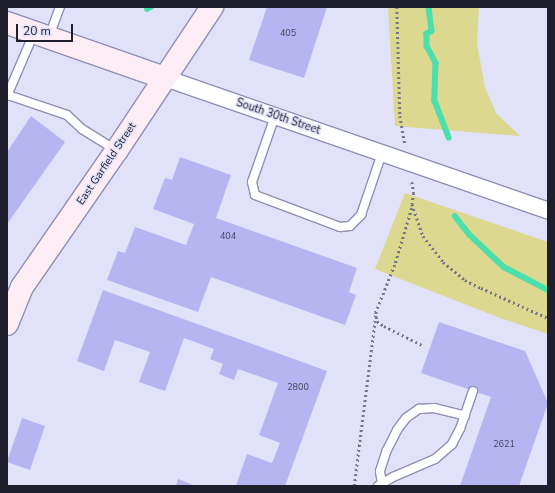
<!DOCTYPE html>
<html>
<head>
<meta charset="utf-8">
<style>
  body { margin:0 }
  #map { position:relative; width:555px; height:493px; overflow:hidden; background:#e1e1f9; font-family:"Nunito Sans",sans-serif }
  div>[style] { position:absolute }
  .green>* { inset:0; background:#dcd890 }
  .stream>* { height:5.5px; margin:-2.75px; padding:0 2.75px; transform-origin:2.75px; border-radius:2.75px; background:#4ddfab }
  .building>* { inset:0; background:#b6b4f1 }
  .path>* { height:2.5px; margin-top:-1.25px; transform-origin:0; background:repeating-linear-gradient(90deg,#767688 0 2px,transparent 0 5px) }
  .roads { filter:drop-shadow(1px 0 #908fb4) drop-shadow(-1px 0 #908fb4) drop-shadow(0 1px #908fb4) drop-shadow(0 -1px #908fb4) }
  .lane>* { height:8px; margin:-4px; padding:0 4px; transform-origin:4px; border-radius:4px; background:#fff }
  .street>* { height:16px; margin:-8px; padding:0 8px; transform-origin:8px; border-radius:8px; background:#fff }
  .secondary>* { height:22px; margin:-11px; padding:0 11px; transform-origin:11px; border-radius:11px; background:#fdeef6 }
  span { translate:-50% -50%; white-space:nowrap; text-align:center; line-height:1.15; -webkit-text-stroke:3px #e1e1f9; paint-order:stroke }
  .number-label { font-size:9px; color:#44445d }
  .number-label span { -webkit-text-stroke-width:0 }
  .street-label { font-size:11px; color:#1e1e2c }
  .frame { position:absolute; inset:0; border:8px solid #1e1e2c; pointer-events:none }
  .scale { position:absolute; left:16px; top:24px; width:57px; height:18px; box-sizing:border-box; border:2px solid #1e1e2c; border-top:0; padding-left:5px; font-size:12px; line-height:14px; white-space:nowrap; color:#1e1e2c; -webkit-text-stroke:3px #e1e1f9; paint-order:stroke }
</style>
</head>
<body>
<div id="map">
  <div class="green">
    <i style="clip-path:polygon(388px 7px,479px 7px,477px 44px,485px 87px,496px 113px,520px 136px,395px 126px)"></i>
    <i style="clip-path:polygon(405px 193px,548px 242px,548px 334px,500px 318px,375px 269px)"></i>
  </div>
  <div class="stream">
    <i style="left:429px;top:7px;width:24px;rotate:83deg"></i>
    <i style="left:432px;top:31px;width:6px;rotate:149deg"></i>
    <i style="left:427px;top:34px;width:12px;rotate:90deg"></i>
    <i style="left:427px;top:46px;width:19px;rotate:62deg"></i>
    <i style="left:436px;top:63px;width:38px;rotate:92deg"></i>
    <i style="left:435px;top:101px;width:39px;rotate:69deg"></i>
    <i style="left:147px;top:9px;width:4px;rotate:-27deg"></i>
    <i style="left:455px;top:216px;width:24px;rotate:52deg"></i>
    <i style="left:470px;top:235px;width:47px;rotate:43.3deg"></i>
    <i style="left:504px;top:267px;width:50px;rotate:27.6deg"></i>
  </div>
  <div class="building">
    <i style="clip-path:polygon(267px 7px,327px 7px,304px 78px,249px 60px)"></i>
    <i style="clip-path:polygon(31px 116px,65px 142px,7px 224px,7px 152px)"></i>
    <i style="clip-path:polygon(180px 157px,231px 175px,216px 218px,357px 268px,349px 292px,356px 295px,345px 325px,211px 277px,198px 312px,107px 280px,118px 251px,125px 253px,135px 227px,186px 245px,194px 224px,153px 209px,165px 178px,172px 180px)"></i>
    <i style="clip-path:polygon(103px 290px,327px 371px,285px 486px,236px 486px,247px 454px,272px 463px,280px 443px,259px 435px,278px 383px,238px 369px,234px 380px,219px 374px,223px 364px,210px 359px,214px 349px,184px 338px,165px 391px,139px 382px,150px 352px,115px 340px,104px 371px,77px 361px)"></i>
    <i style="clip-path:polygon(439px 322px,525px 351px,548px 403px,519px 486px,460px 486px,491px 397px,421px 373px)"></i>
    <i style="clip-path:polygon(22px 418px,45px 426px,30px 470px,7px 462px)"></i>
    <i style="clip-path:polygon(178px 479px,196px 486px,176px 486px)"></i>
  </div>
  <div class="path">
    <i style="left:397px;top:7px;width:109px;rotate:88.4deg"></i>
    <i style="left:400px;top:116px;width:28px;rotate:80deg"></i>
    <i style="left:412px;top:182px;width:11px;rotate:80deg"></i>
    <i style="left:414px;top:193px;width:11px;rotate:100deg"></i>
    <i style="left:412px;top:204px;width:34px;rotate:71deg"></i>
    <i style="left:423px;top:236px;width:33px;rotate:52deg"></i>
    <i style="left:443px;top:262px;width:28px;rotate:39deg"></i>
    <i style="left:465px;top:280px;width:18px;rotate:27deg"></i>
    <i style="left:481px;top:288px;width:73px;rotate:24.1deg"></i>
    <i style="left:412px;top:208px;width:59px;rotate:106.6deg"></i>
    <i style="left:395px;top:265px;width:51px;rotate:112deg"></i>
    <i style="left:376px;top:312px;width:9px;rotate:84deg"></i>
    <i style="left:377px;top:321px;width:9px;rotate:36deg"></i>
    <i style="left:384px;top:326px;width:42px;rotate:26.6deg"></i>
    <i style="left:354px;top:486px;width:175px;rotate:-82.8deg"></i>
  </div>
  <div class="roads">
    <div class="lane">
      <i style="left:49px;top:37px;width:32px;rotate:-70deg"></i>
      <i style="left:8px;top:95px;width:62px;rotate:18.7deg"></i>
      <i style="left:67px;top:115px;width:21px;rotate:43deg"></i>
      <i style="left:82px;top:129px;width:40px;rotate:32deg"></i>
      <i style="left:7px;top:96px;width:69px;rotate:-66.8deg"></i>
      <i style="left:275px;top:116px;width:70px;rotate:109.2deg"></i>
      <i style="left:252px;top:182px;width:13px;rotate:77deg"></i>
      <i style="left:255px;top:195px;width:91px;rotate:20.6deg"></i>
      <i style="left:340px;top:227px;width:10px;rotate:-6deg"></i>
      <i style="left:350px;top:226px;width:16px;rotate:-45deg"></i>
      <i style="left:361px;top:215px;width:65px;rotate:-71.3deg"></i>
      <i style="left:382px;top:484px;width:13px;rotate:-99deg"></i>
      <i style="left:380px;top:471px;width:22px;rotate:-72deg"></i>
      <i style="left:387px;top:450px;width:22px;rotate:-63deg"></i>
      <i style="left:397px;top:430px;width:15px;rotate:-53deg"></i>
      <i style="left:406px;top:418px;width:16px;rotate:-35deg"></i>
      <i style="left:419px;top:409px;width:15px;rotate:-4deg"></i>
      <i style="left:434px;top:408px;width:32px;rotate:14deg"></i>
      <i style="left:378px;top:486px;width:17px;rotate:-31deg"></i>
      <i style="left:393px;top:477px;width:46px;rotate:-23.2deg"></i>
      <i style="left:435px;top:459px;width:23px;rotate:-41deg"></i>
      <i style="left:452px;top:444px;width:17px;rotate:-62deg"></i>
      <i style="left:460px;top:429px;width:40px;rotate:-71.1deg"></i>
    </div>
    <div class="street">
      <i style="left:165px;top:78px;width:405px;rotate:19.1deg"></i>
    </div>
    <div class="secondary">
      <i style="left:7px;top:23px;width:167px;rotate:19.2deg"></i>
      <i style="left:7px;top:324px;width:40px;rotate:-68deg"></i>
      <i style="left:22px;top:287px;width:167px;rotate:-55.3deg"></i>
      <i style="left:117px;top:150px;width:172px;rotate:-56.4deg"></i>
    </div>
  </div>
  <div class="number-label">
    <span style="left:288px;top:33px">405</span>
    <span style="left:228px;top:236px">404</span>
    <span style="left:298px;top:387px">2800</span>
    <span style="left:504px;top:444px">2621</span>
  </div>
  <div class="street-label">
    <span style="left:278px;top:117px;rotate:19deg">South 30th Street</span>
    <span style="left:107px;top:164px;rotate:-56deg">East Garfield Street</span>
  </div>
  <div class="frame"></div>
  <div class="scale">20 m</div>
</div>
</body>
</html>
